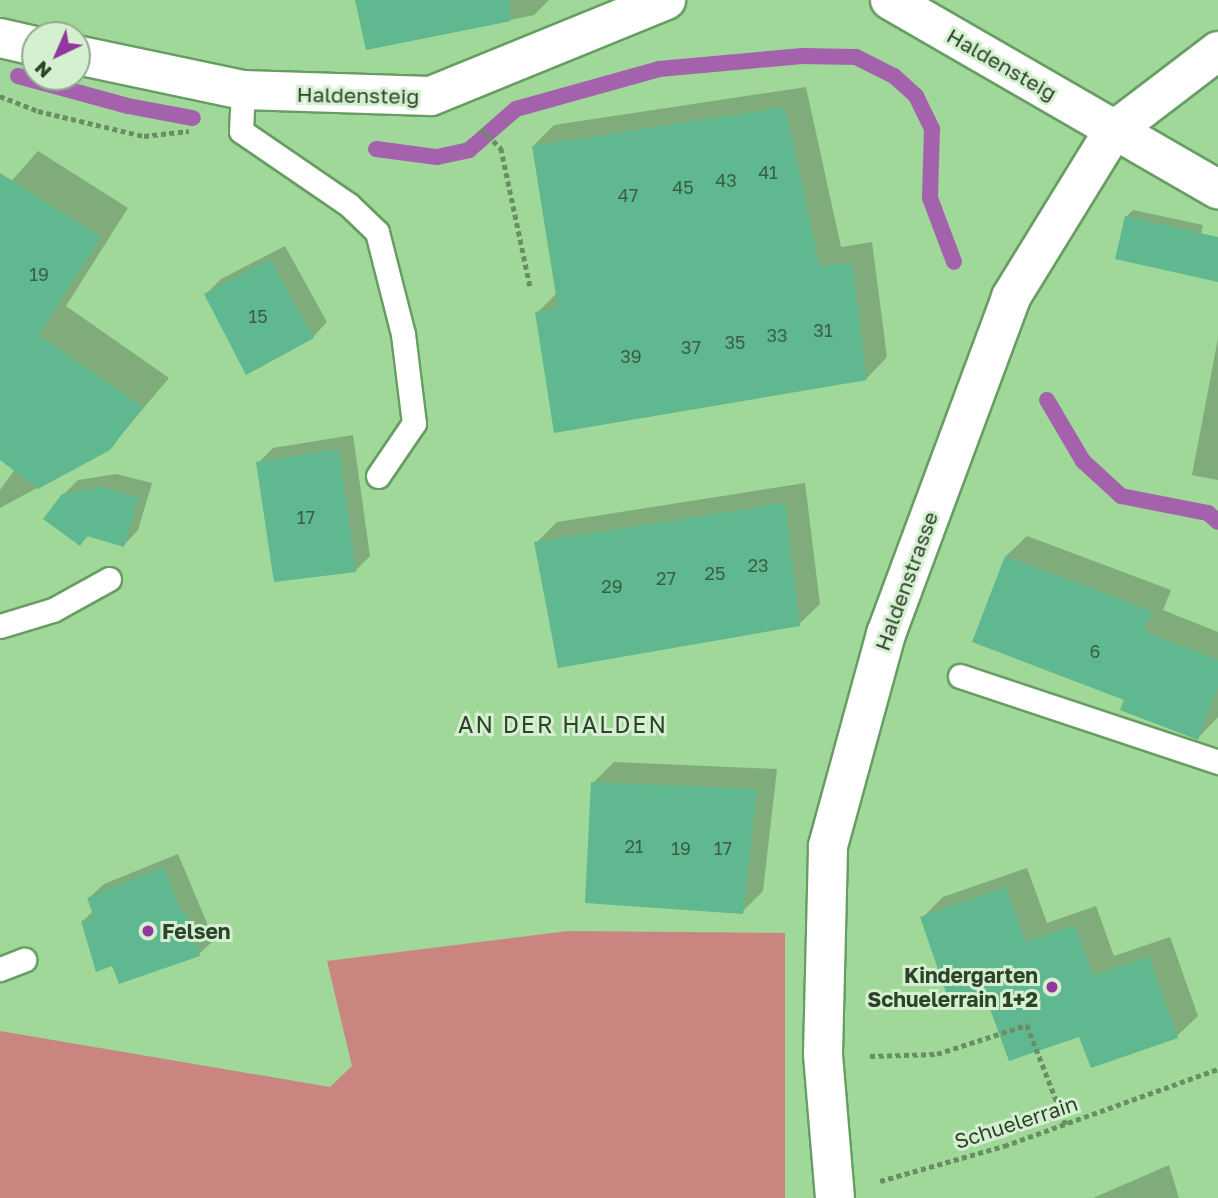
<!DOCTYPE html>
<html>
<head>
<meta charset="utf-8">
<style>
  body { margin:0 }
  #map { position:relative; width:1218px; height:1198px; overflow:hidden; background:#9fd899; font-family:"Golos Text",sans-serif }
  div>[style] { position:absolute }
  .green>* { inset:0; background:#cb8581 }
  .shadow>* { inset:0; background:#0003 }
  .stream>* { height:16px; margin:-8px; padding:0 8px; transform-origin:8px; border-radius:8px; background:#a462ad }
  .building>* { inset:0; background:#60b890 }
  .path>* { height:4.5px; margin-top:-2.25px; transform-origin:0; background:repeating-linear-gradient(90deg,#678f63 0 5px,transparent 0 8.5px) }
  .roads { filter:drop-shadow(2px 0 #679d62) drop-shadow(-2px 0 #679d62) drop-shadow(0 2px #679d62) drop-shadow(0 -2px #679d62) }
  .service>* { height:23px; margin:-11.5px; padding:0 11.5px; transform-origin:11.5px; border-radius:11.5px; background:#fff }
  .minor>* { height:38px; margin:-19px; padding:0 19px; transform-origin:19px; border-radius:19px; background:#fff }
  .dots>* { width:19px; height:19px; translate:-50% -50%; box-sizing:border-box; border:4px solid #d4f0d0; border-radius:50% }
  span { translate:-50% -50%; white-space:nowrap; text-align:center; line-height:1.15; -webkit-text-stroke:6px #d4f0d0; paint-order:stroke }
  .number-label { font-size:18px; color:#396044 }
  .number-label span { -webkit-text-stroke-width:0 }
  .street-label { font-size:21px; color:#2c432a }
  .poi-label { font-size:21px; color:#2c432a; font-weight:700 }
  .left { translate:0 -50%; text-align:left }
  .right { translate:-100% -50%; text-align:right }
  .neighbourhood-label { font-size:23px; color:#2c432a; letter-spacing:2px }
  .north { position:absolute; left:21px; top:21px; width:70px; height:70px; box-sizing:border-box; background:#d4f0d0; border:2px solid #91ab8e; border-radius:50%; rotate:224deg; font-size:19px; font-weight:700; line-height:28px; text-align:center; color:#2c432a }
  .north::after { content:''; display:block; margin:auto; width:24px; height:32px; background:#9336a0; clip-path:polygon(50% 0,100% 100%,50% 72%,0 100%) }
</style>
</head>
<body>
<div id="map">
  <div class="green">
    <i style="clip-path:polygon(568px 931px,785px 933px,785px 1198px,0 1198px,0 1031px,330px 1087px,352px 1066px,327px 961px)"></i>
  </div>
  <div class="shadow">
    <i style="clip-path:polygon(356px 0,549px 0,534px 15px,368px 48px)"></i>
    <i style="clip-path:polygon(806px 87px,841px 247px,872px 242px,887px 357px,867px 378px,537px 313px,557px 293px,533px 146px,554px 125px)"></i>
    <i style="clip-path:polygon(38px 151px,128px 208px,66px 306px,169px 378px,109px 449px,0 508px,0 490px,34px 443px,0 422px,0 194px)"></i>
    <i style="clip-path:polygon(1133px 210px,1203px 225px,1193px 266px,1126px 217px)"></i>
    <i style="clip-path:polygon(285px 246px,327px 322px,313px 337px,206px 294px,221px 279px)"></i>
    <i style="clip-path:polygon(1218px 338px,1218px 480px,1192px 475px)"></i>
    <i style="clip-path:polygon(353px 435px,370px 556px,355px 571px,258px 463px,273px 448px)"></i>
    <i style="clip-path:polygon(116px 474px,152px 483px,138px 530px,124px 545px,89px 535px,80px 544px,63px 495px,78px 480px)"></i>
    <i style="clip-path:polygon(805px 483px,820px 604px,799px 624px,536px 543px,557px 522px)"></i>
    <i style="clip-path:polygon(1027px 536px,1171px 590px,1163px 610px,1218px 632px,1218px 717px,1198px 738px,1126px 698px,974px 641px,1006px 556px)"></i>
    <i style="clip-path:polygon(614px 762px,777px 769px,763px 891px,742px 912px,593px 783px)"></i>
    <i style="clip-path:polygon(178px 854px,214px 940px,199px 954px,113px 964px,83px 921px,94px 910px,89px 898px,104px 884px)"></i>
    <i style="clip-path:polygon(1027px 868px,1047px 923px,1096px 906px,1114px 956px,1170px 937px,1198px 1016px,1177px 1036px,1080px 1035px,987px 996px,922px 918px,943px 897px)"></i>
    <i style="clip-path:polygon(1169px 1165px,1179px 1198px,1093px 1198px)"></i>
  </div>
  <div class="stream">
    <i style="left:18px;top:76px;width:114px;rotate:15.3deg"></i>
    <i style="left:128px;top:106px;width:66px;rotate:10.5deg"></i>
    <i style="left:376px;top:149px;width:62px;rotate:7.5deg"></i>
    <i style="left:437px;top:157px;width:33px;rotate:-12deg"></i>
    <i style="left:469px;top:150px;width:62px;rotate:-41.1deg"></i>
    <i style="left:516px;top:109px;width:148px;rotate:-15.6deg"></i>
    <i style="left:659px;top:69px;width:144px;rotate:-5.2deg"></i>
    <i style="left:802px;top:56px;width:54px;rotate:1.1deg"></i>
    <i style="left:856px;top:57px;width:42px;rotate:26.6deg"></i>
    <i style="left:894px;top:76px;width:30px;rotate:42deg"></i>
    <i style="left:916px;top:96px;width:37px;rotate:64deg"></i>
    <i style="left:932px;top:129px;width:69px;rotate:91.7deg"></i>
    <i style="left:930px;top:198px;width:68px;rotate:69.4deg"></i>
    <i style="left:1047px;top:400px;width:71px;rotate:59.5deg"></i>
    <i style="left:1083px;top:461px;width:52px;rotate:42.6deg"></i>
    <i style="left:1121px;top:496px;width:89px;rotate:11.1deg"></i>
    <i style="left:1208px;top:513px;width:13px;rotate:42deg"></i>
  </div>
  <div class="building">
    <i style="clip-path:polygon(355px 0,509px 0,511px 21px,366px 50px)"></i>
    <i style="clip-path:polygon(785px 107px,820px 267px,852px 262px,867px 380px,554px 433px,535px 312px,558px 308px,532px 146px)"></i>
    <i style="clip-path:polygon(0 173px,101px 237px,39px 335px,143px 407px,110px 450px,38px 489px,0 460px)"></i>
    <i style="clip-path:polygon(1125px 216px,1218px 237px,1218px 282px,1115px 259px)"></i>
    <i style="clip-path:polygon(270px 259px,314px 338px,246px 375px,204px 294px)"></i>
    <i style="clip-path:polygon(339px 449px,356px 572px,274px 582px,256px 462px)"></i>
    <i style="clip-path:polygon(100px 487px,139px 497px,124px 547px,87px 536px,80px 546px,43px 519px,62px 494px)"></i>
    <i style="clip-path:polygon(785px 503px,800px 626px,558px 668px,534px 542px)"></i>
    <i style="clip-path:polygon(1005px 556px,1152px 611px,1144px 631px,1218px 660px,1218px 687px,1198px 740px,1120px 710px,1124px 700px,972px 642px)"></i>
    <i style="clip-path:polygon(591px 782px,757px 789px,743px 914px,585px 903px)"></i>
    <i style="clip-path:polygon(164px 867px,182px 913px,186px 911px,200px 956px,119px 984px,112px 966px,96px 972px,81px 921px,94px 917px,87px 898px)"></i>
    <i style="clip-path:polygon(1006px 887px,1026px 942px,1075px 925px,1093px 975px,1149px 957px,1178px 1038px,1091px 1068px,1079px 1037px,1009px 1061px,986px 998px,952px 1010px,920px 917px)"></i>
  </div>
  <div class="path">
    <i style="left:0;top:96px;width:41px;rotate:21.5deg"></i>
    <i style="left:38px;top:111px;width:109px;rotate:13.3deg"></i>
    <i style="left:144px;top:136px;width:45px;rotate:-6.3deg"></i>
    <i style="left:481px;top:129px;width:28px;rotate:44deg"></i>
    <i style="left:501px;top:148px;width:141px;rotate:78.1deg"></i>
    <i style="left:870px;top:1056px;width:67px;rotate:-1.7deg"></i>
    <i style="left:937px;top:1054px;width:95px;rotate:-17.9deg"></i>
    <i style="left:1027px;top:1025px;width:107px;rotate:68.7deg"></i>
    <i style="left:880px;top:1181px;width:129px;rotate:-15.8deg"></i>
    <i style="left:1004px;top:1146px;width:227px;rotate:-19.8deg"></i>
  </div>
  <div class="roads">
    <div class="service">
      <i style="left:243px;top:90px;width:41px;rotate:92.8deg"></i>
      <i style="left:241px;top:131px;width:131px;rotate:34.4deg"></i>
      <i style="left:349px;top:205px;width:39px;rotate:44deg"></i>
      <i style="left:377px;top:232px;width:105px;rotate:75.7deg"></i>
      <i style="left:403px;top:334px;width:90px;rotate:83deg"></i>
      <i style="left:414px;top:423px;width:64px;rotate:124.2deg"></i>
      <i style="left:0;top:626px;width:55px;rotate:-16.8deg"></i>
      <i style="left:53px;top:610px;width:64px;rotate:-29deg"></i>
      <i style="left:960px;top:676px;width:272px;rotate:18.4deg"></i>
      <i style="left:0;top:969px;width:26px;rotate:-21deg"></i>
    </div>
    <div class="minor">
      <i style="left:890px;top:0;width:379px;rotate:30deg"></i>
      <i style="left:0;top:38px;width:36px;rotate:13deg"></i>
      <i style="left:77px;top:55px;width:170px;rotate:11.9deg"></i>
      <i style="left:243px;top:90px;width:188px;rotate:1.8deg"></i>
      <i style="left:431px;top:96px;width:254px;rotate:-22.2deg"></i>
      <i style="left:835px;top:1198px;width:144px;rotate:-94.8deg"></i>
      <i style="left:823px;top:1054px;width:208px;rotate:-88.6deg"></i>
      <i style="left:828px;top:846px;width:220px;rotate:-74.7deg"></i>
      <i style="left:886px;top:634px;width:359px;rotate:-69.6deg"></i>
      <i style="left:1011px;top:297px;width:195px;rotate:-58.4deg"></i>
      <i style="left:1113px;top:131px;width:132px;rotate:-37.3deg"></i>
    </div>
  </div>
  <div class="dots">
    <i style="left:148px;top:931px;background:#9336a0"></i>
    <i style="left:1052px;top:987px;background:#9336a0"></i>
  </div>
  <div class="number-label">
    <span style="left:768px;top:172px">41</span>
    <span style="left:726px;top:180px">43</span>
    <span style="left:683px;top:187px">45</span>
    <span style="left:628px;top:195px">47</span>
    <span style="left:39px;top:274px">19</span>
    <span style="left:258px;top:316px">15</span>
    <span style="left:823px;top:330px">31</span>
    <span style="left:777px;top:335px">33</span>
    <span style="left:735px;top:342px">35</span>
    <span style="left:691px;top:347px">37</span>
    <span style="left:631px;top:356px">39</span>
    <span style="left:306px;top:517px">17</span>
    <span style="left:758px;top:565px">23</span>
    <span style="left:715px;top:573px">25</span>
    <span style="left:666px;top:578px">27</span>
    <span style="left:612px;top:586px">29</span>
    <span style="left:1095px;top:651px">6</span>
    <span style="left:634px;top:846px">21</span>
    <span style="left:681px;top:848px">19</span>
    <span style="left:723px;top:848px">17</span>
  </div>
  <div class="street-label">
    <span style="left:1002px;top:64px;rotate:30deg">Haldensteig</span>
    <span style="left:358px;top:95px;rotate:1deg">Haldensteig</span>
    <span style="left:906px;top:581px;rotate:-70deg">Haldenstrasse</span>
    <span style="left:1016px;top:1122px;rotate:-18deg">Schuelerrain</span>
  </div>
  <div class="poi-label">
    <span class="left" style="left:162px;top:931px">Felsen</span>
    <span class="right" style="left:1038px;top:987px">Kindergarten<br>Schuelerrain 1+2</span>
  </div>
  <div class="neighbourhood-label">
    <span style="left:563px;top:724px">AN DER HALDEN</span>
  </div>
  <div class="north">N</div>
</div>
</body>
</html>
